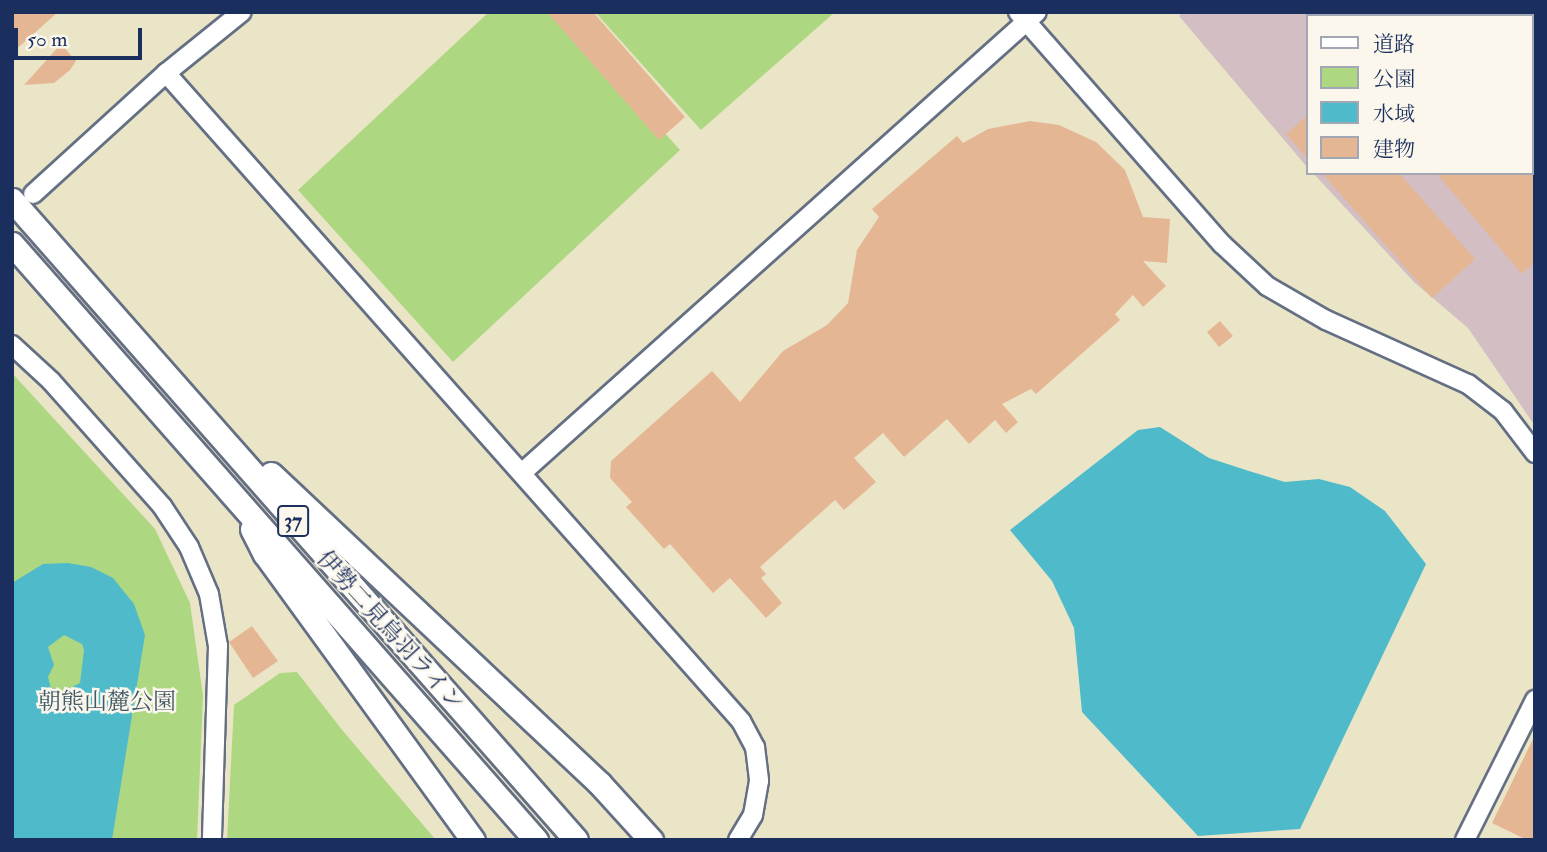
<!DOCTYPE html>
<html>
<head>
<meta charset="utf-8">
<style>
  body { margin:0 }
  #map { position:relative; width:1547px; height:852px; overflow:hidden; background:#ebe5c7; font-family:"IM FELL Double Pica","Noto Serif JP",serif }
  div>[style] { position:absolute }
  .industrial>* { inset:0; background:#d2bec3 }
  .green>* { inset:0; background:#aed782 }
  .water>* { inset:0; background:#4fbbca }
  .building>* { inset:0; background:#e5b693 }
  .roads { filter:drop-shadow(2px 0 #646f83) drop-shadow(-2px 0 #646f83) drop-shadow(0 2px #646f83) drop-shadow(0 -2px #646f83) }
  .tertiary>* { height:18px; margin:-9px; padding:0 9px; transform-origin:9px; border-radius:9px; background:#fff }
  .primary>* { height:23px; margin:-11.5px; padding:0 11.5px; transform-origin:11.5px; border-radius:11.5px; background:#fff }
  span { translate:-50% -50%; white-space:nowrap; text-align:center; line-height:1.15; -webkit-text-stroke:5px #fbf7ec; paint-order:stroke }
  .shield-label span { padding:2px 5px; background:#fbf7ec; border:2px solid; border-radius:5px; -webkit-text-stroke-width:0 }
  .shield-label { font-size:21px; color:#1b2f5e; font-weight:700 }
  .street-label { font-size:23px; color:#1b2f5e }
  .park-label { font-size:23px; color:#405967 }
  .frame { position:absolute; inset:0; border:14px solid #1b2f5e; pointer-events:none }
  .legend { position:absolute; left:1306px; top:14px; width:228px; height:161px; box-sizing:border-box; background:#fbf7ec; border:2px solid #a1a7b3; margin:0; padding:9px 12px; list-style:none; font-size:21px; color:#1b2f5e }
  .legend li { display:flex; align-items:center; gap:14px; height:35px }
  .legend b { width:35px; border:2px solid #a1a7b3 }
  .scale { position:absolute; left:14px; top:28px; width:128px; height:32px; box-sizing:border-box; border:4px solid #1b2f5e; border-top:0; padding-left:9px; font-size:21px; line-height:24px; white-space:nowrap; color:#1b2f5e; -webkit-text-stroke:5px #fbf7ec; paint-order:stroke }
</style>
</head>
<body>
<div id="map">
  <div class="industrial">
    <i style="clip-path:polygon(1182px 12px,1535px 12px,1535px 426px,1468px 328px,1414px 282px,1313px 173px,1531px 173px,1531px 16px,1307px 16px,1307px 167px,1179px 16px)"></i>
  </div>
  <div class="green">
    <i style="clip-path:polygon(489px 12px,556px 12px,680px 150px,453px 362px,298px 190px)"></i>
    <i style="clip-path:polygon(595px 12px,835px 12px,701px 130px)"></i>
    <i style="clip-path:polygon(12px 373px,155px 529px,190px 603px,203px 696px,197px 840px,12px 840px)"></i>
    <i style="clip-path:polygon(297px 672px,343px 731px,436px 840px,227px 840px,234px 705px,280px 673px)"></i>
  </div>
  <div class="water">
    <i style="clip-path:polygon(1160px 427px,1209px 458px,1249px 471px,1285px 482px,1319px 479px,1350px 487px,1385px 511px,1426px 564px,1300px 829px,1198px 836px,1082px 712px,1074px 628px,1052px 581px,1010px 530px,1138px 430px)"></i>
    <i style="clip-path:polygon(evenodd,68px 563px,91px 567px,113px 578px,134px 604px,145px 635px,112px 840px,12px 840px,12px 583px,43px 564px,68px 563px,64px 635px,82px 644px,84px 650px,80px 683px,63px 692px,51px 688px,48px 677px,54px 665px,48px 647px,64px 635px)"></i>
  </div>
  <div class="building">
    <i style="clip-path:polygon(12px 12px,58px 12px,12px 53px)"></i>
    <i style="clip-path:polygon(547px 12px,593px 12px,685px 117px,659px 140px)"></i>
    <i style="clip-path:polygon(61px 44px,76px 61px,70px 70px,54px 83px,24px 85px)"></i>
    <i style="clip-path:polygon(1307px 116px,1307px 158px,1286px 134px)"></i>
    <i style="clip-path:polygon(1030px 121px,1059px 125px,1096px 142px,1125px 170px,1143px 217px,1170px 219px,1167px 263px,1143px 261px,1166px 286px,1143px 307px,1133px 295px,1115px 314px,1120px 320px,1036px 394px,1031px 389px,1002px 404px,1018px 422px,1006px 433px,995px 420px,969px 444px,947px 419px,904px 457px,883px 433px,854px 458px,876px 482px,844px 510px,835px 500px,760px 567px,766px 574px,761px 578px,782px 603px,766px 618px,730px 578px,713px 593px,670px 544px,664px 549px,626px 507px,632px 502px,610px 478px,611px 461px,712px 371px,740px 402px,783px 351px,827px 325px,848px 303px,857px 250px,879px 217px,872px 209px,957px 136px,963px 143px,988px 129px)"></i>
    <i style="clip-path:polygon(1322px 173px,1399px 173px,1475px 259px,1432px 298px)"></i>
    <i style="clip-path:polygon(1436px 173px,1535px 173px,1535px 262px,1522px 274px)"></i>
    <i style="clip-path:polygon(1220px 321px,1233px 336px,1219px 347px,1207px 332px)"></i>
    <i style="clip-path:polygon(252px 626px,278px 661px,253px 678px,229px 642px)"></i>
    <i style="clip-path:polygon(1535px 735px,1535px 840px,1527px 840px,1492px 823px)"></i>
  </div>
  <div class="roads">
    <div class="tertiary">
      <i style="left:1018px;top:12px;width:309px;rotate:48.7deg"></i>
      <i style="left:1222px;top:244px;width:62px;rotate:43deg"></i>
      <i style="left:1267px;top:286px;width:68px;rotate:30deg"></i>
      <i style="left:1326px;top:320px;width:156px;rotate:24.3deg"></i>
      <i style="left:1468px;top:384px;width:44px;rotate:37.6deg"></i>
      <i style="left:1503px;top:411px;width:53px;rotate:52.7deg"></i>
      <i style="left:1532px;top:12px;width:5px;rotate:53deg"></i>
      <i style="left:166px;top:73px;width:866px;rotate:48.42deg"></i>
      <i style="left:741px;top:721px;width:30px;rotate:62deg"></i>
      <i style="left:755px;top:747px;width:34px;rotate:83deg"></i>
      <i style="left:759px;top:781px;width:35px;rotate:100deg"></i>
      <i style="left:753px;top:815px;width:29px;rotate:121deg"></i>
      <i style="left:33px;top:194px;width:180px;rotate:-42.3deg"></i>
      <i style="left:166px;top:73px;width:97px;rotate:-38.8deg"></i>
      <i style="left:12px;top:345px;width:53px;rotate:42.7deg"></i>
      <i style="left:51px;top:381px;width:167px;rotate:48.4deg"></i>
      <i style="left:162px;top:506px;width:49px;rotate:56.6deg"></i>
      <i style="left:189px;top:547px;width:51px;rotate:66.9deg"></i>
      <i style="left:209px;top:594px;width:53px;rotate:80.2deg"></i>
      <i style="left:218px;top:646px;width:194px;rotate:91.8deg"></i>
      <i style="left:524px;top:471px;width:688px;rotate:-41.82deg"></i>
      <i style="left:1465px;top:840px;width:157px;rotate:-63.4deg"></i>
    </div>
    <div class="primary">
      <i style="left:12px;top:200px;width:853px;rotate:48.61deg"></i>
      <i style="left:12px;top:244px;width:794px;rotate:48.68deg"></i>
      <i style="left:271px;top:474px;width:452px;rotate:43.3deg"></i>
      <i style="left:600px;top:784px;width:76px;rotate:47.7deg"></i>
      <i style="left:252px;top:529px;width:28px;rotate:63deg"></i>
      <i style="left:265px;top:554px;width:354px;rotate:54deg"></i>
    </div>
  </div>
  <div class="shield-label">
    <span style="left:293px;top:521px">37</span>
  </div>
  <div class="street-label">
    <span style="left:390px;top:631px;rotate:48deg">伊勢二見鳥羽ライン</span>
  </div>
  <div class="park-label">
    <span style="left:107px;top:702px">朝熊山麓公園</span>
  </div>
  <div class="frame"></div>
  <ul class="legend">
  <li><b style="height:9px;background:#fff"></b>道路</li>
  <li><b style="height:19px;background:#aed782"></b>公園</li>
  <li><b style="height:19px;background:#4fbbca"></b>水域</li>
  <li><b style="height:19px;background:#e5b693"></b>建物</li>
  </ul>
  <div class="scale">50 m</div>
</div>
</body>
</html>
